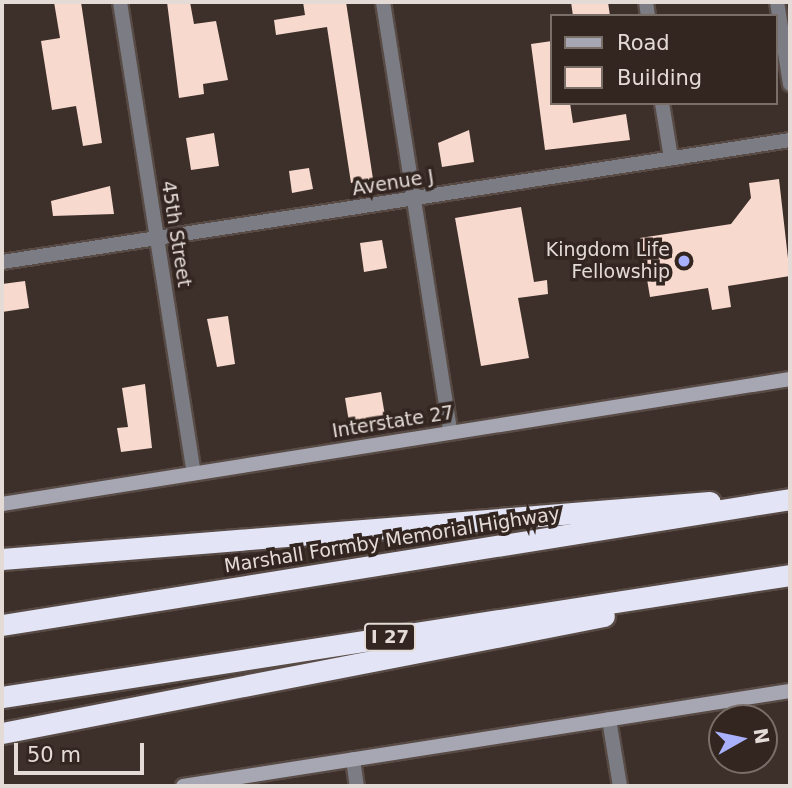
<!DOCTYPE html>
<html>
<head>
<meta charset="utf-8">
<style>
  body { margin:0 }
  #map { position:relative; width:792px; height:788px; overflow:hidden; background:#3d2f2a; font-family:"DejaVu Sans",sans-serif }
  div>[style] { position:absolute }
  .building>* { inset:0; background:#f7d9ce }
  .roads { filter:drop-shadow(2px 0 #584b46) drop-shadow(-2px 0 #584b46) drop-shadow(0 2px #584b46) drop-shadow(0 -2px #584b46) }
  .minor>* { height:14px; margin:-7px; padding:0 7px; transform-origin:7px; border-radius:7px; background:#7c7d84 }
  .tertiary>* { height:14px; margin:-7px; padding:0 7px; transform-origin:7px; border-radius:7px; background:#7c7d84 }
  .secondary>* { height:14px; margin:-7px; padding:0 7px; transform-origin:7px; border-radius:7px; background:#a6a7b2 }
  .motorway>* { height:21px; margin:-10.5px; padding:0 10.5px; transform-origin:10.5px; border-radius:10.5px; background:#e3e5f6 }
  .dots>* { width:19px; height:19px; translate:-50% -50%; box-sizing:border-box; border:4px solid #332520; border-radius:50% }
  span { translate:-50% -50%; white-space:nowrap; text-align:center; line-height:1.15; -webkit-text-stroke:7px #332520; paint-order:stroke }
  .shield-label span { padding:2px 5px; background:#332520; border:2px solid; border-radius:5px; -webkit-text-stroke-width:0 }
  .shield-label { font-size:18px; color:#e4dbd7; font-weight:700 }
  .street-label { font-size:19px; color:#e4dbd7 }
  .poi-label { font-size:19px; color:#e4dbd7 }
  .right { translate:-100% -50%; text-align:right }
  .frame { position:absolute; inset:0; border:4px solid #e4dbd7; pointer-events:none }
  .legend { position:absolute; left:550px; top:14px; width:228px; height:91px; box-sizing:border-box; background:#332520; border:2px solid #7a6e69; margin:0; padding:9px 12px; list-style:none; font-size:21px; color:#e4dbd7 }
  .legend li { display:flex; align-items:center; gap:14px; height:35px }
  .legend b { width:35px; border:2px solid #7a6e69 }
  .north { position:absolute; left:708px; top:704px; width:70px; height:70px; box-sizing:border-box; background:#332520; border:2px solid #7a6e69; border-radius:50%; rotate:81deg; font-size:19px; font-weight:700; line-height:28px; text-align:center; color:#e4dbd7 }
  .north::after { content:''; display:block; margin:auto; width:24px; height:32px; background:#a9b0fc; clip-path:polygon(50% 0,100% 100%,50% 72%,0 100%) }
  .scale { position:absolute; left:14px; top:743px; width:130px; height:32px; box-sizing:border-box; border:4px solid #e4dbd7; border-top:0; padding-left:9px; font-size:21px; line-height:24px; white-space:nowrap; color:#e4dbd7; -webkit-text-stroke:5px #332520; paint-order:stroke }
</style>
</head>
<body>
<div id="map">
  <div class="building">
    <i style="clip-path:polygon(54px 2px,81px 2px,102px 143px,83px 146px,76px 106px,52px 110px,41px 41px,60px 38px)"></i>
    <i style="clip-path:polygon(167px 2px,190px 2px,194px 24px,216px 21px,228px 80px,203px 84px,204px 94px,179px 98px)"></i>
    <i style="clip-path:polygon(303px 2px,346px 2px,373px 179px,351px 183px,327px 27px,276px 35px,274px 20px,305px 15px)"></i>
    <i style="clip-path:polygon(571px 2px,608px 2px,610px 16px,573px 16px)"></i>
    <i style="clip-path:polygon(552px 41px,552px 103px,570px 103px,573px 123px,626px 114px,630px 140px,545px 150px,531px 44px)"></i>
    <i style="clip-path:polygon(469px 130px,474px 162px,442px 167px,438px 143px)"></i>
    <i style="clip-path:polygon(214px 133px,219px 166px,191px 170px,186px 138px)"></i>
    <i style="clip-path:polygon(309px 168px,313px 189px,292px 193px,289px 171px)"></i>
    <i style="clip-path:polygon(779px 179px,790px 276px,728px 286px,731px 307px,712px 310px,708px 288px,650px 297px,640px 238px,731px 224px,751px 198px,749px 183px)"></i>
    <i style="clip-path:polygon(110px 186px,114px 214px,53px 216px,51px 201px)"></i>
    <i style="clip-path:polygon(521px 207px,534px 282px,547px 280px,548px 294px,518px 298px,529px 358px,481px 366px,455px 218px)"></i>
    <i style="clip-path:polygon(382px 240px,387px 268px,364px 272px,360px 243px)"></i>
    <i style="clip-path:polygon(25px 281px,29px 308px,2px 312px,2px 284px)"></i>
    <i style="clip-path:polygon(228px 316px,235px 364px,217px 367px,207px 319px)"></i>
    <i style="clip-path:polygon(145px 384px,152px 448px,121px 452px,117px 428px,128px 427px,122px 388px)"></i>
    <i style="clip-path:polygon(381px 392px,385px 416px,349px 422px,345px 398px)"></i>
  </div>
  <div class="roads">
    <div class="minor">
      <i style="left:120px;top:2px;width:477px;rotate:81.1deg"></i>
      <i style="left:383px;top:2px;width:435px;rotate:81.1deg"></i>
      <i style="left:646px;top:2px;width:14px;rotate:82deg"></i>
      <i style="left:662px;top:103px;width:56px;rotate:80.7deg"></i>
      <i style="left:2px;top:262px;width:797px;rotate:-8.8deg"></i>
      <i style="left:609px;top:719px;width:68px;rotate:80.7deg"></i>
      <i style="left:353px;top:759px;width:27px;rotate:82deg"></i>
    </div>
    <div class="tertiary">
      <i style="left:777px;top:2px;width:83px;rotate:81deg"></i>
    </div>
    <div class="secondary">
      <i style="left:2px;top:504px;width:798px;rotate:-9.01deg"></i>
      <i style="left:183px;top:786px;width:614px;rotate:-8.9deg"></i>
    </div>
    <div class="motorway">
      <i style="left:2px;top:559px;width:710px;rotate:-4.6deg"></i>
      <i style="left:2px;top:625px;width:798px;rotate:-9.08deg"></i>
      <i style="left:2px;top:697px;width:797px;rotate:-8.8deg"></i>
      <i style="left:2px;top:733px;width:613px;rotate:-11deg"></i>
    </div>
  </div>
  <div class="dots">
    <i style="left:684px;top:261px;background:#a9b0fc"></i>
  </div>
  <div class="shield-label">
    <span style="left:390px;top:637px">I 27</span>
  </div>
  <div class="street-label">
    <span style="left:393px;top:183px;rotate:-9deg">Avenue J</span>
    <span style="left:176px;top:234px;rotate:81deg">45th Street</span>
    <span style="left:393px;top:422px;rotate:-9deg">Interstate 27</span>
    <span style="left:392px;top:540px;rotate:-9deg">Marshall Formby Memorial Highway</span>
  </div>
  <div class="poi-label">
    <span class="right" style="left:670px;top:261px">Kingdom Life<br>Fellowship</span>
  </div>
  <div class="frame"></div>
  <ul class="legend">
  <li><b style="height:9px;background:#a6a7b2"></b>Road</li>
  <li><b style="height:19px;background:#f7d9ce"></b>Building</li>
  </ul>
  <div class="north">N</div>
  <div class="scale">50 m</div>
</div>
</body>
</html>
